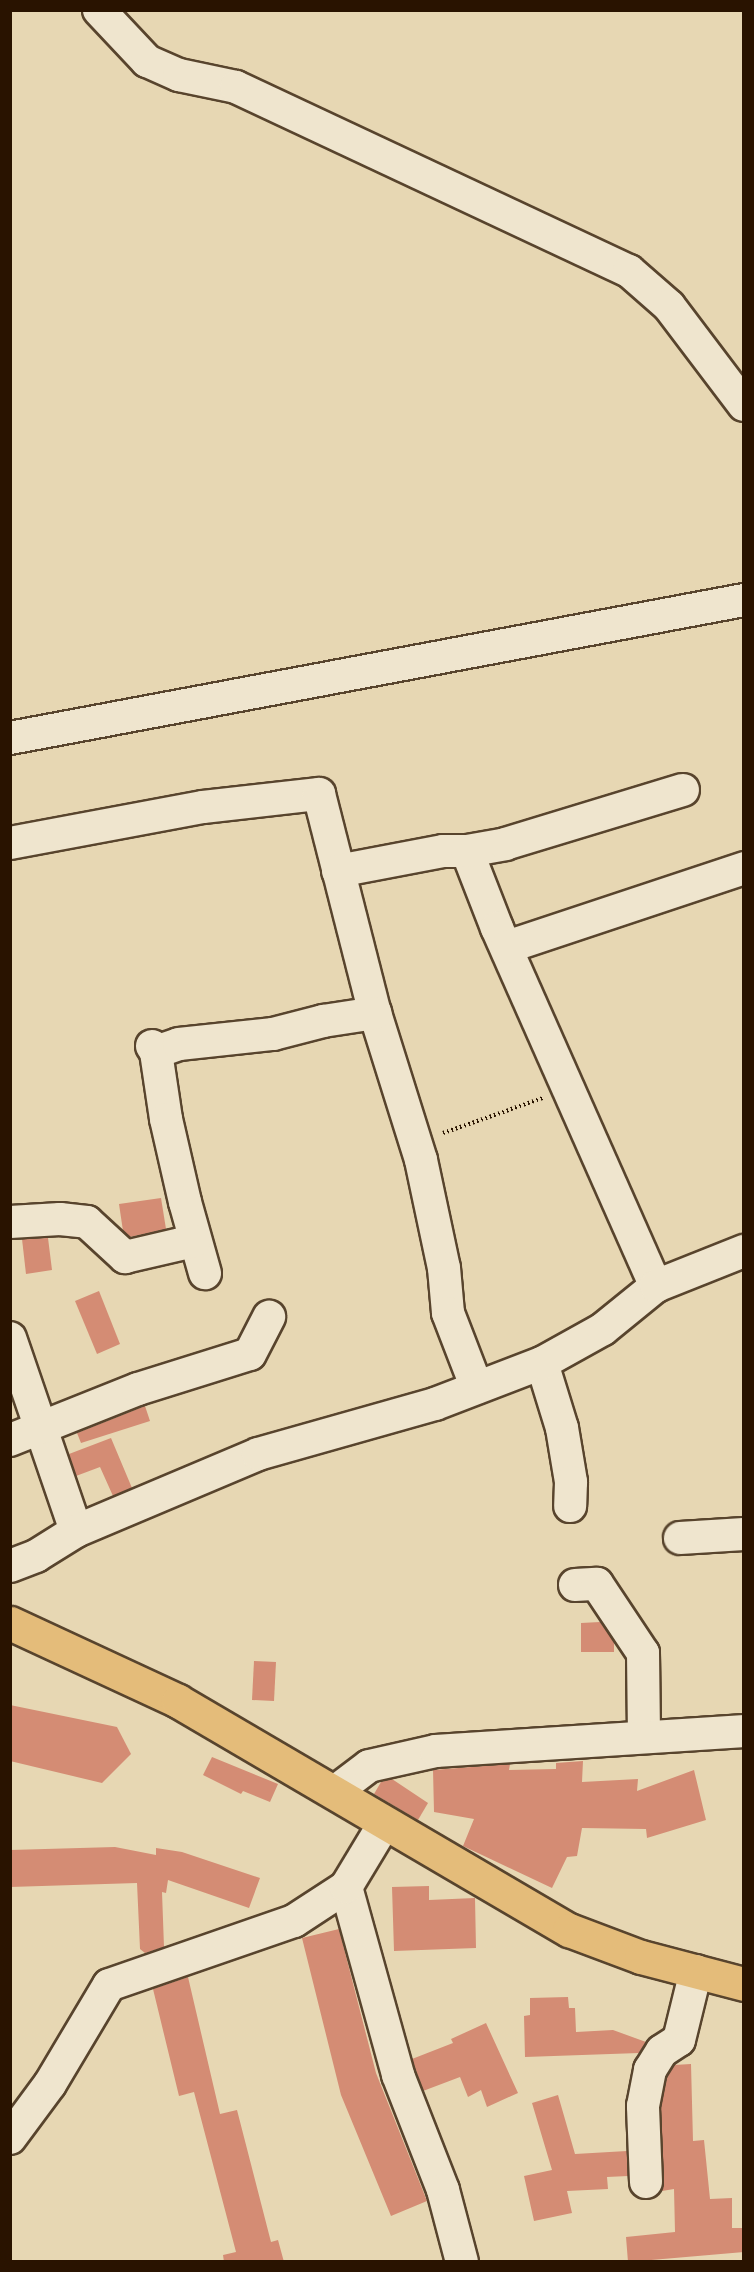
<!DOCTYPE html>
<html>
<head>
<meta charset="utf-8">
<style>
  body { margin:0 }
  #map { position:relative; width:754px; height:2272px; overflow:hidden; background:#e7d7b3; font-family:"IM FELL DW Pica",serif }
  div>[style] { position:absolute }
  .building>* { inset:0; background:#d48c74 }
  .path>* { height:4px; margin-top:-2px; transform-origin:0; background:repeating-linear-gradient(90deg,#291300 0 1.5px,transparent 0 4.5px) }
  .roads { filter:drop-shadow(2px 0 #58442d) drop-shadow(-2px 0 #58442d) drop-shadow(0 2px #58442d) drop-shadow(0 -2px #58442d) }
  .minor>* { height:32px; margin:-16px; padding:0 16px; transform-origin:16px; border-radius:16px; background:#efe5ce }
  .major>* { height:33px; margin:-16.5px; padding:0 16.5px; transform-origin:16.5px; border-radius:16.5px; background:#e4bc7a }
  span { translate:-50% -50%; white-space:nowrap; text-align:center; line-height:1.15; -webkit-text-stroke:5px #efe5ce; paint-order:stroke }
  .frame { position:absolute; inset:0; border:12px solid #291300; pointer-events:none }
</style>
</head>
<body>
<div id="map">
  <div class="building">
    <i style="clip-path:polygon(161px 1198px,166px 1229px,130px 1237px,123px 1231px,119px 1204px)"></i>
    <i style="clip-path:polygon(48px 1238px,52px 1270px,26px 1274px,22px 1239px)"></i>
    <i style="clip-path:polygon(99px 1291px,120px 1344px,97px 1354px,75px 1301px)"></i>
    <i style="clip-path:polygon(145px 1406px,150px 1421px,81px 1443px,77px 1433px)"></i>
    <i style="clip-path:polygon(111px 1438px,132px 1488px,113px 1496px,100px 1467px,76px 1476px,69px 1454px)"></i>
    <i style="clip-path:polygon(600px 1622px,614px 1641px,614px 1652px,581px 1652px,581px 1623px)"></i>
    <i style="clip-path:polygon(254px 1661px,276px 1662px,274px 1701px,252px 1700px)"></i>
    <i style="clip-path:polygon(10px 1705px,117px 1727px,131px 1754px,102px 1783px,10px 1761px)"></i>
    <i style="clip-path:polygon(212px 1757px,278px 1784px,270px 1802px,243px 1791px,241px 1794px,203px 1775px)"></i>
    <i style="clip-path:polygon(583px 1761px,582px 1782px,638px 1779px,637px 1791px,694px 1770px,706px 1820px,647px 1838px,646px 1829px,582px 1828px,577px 1856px,567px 1857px,552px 1888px,463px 1846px,474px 1819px,434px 1812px,433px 1770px,510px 1764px,509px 1770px,556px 1769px,556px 1763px)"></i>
    <i style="clip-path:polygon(392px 1779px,428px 1803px,418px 1820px,374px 1794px,381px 1782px)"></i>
    <i style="clip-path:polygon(115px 1847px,156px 1855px,156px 1848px,182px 1852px,260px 1878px,249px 1908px,168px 1880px,166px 1893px,162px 1892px,164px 1947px,145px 1953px,140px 1949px,137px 1883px,10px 1887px,10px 1850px)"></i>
    <i style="clip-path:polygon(429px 1886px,429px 1900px,475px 1898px,476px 1948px,394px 1951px,392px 1887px)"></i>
    <i style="clip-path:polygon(339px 1929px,376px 2073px,427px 2201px,391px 2216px,341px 2095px,302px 1938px)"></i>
    <i style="clip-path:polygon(188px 1977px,220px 2114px,237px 2110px,271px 2242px,278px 2240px,284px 2262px,224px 2262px,223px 2255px,236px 2252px,194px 2092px,179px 2096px,153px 1989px)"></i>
    <i style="clip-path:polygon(568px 1997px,569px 2008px,575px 2008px,576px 2032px,613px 2030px,646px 2042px,639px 2053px,525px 2057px,524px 2016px,530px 2015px,530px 1998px)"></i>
    <i style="clip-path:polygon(486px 2023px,518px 2093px,487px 2107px,481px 2090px,468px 2097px,460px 2077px,423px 2091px,412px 2059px,453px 2043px,451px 2039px)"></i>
    <i style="clip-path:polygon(691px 2064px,693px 2141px,704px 2140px,710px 2199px,732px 2198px,732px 2228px,744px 2228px,744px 2252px,628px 2262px,626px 2237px,675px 2232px,674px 2189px,662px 2191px,661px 2107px,667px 2077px,674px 2065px)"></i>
    <i style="clip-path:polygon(558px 2095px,575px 2154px,627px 2151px,628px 2176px,607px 2177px,608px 2189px,567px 2191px,572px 2213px,534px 2221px,524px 2176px,552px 2170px,532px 2103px)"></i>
  </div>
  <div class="path">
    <i style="left:443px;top:1133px;width:106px;rotate:-19.3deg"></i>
  </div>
  <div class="roads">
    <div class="minor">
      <i style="left:99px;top:10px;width:70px;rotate:46.7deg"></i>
      <i style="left:147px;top:61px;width:35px;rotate:24deg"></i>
      <i style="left:179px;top:75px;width:58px;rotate:11.9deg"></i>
      <i style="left:236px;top:87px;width:434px;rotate:25.1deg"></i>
      <i style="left:629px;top:271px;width:53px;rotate:41.2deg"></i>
      <i style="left:669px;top:306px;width:124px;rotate:52.9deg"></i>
      <i style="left:10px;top:738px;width:747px;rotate:-10.65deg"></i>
      <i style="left:10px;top:843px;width:196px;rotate:-10.6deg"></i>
      <i style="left:203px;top:807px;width:117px;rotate:-6.4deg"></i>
      <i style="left:319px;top:794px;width:226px;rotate:75.7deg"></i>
      <i style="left:375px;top:1013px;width:154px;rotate:72.6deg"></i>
      <i style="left:421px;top:1160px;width:110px;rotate:78deg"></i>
      <i style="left:444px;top:1268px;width:45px;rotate:84.9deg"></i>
      <i style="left:448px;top:1313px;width:80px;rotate:68.9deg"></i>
      <i style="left:467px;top:851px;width:83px;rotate:68.7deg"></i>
      <i style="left:497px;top:928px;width:392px;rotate:66.1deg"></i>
      <i style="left:338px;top:871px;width:107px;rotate:-10.8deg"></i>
      <i style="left:443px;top:851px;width:24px"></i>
      <i style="left:467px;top:851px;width:39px;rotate:-10deg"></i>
      <i style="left:505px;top:844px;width:186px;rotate:-16.9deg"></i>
      <i style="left:507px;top:947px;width:250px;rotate:-18.4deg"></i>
      <i style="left:152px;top:1046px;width:7px;rotate:56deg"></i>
      <i style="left:156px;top:1052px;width:68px;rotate:81.5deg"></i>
      <i style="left:166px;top:1119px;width:85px;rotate:77.1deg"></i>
      <i style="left:185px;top:1202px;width:74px;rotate:74.3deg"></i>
      <i style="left:156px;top:1052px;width:24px;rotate:-19deg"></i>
      <i style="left:179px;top:1044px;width:95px;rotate:-6.1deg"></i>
      <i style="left:273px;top:1034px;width:52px;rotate:-14.6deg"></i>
      <i style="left:323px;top:1021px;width:53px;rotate:-8.7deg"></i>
      <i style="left:10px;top:1222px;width:50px;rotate:-3.4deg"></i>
      <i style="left:60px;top:1219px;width:27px;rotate:6deg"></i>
      <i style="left:87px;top:1222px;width:52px;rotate:42.6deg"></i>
      <i style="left:125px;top:1257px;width:71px;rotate:-13.1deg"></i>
      <i style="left:10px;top:1338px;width:204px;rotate:71.1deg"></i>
      <i style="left:542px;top:1363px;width:68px;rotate:72.9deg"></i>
      <i style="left:562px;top:1428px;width:55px;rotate:80.5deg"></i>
      <i style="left:571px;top:1482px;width:24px;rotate:92deg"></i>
      <i style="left:10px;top:1440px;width:138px;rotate:-21.7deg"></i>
      <i style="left:138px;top:1389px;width:117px;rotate:-17.4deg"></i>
      <i style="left:250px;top:1354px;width:42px;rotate:-62.8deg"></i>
      <i style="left:680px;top:1538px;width:64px;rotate:-3.6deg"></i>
      <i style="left:10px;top:1566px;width:28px;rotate:-21deg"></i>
      <i style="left:36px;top:1556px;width:47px;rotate:-32deg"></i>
      <i style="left:76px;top:1531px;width:198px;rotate:-22.9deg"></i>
      <i style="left:258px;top:1454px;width:184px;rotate:-15.8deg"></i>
      <i style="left:435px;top:1404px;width:115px;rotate:-21deg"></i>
      <i style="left:542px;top:1363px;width:70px;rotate:-29.1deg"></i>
      <i style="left:603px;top:1329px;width:68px;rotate:-39.1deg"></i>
      <i style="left:656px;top:1286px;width:95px;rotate:-21.7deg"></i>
      <i style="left:575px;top:1585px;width:22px;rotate:-3deg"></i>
      <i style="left:597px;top:1584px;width:83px;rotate:56.3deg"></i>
      <i style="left:643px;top:1653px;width:84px;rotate:89.3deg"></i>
      <i style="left:336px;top:1791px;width:41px;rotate:-37.1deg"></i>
      <i style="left:369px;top:1766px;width:69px;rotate:-12.6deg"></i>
      <i style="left:436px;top:1751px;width:309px;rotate:-3.7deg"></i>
      <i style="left:346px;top:1887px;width:195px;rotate:74.5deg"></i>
      <i style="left:398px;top:2075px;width:123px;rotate:68.6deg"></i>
      <i style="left:443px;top:2190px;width:74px;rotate:75.2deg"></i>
      <i style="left:10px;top:2138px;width:67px;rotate:-53.5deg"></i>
      <i style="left:50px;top:2084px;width:115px;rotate:-59.2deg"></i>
      <i style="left:109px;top:1985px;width:196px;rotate:-19.1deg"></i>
      <i style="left:294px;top:1921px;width:62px;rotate:-33.2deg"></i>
      <i style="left:346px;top:1887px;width:74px;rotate:-58.9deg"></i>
      <i style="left:646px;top:2182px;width:76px;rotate:-92.3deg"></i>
      <i style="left:643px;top:2106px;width:37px;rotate:-79deg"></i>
      <i style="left:650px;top:2070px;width:22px;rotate:-58deg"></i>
      <i style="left:662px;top:2051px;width:20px;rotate:-33deg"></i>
      <i style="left:679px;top:2040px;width:71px;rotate:-76.2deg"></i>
    </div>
    <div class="major">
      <i style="left:10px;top:1623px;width:185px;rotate:24.9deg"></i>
      <i style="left:178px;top:1701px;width:453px;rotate:30.4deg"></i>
      <i style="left:569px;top:1930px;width:77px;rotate:20.6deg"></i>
      <i style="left:641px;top:1957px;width:106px;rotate:14.7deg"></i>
    </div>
  </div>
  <div class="frame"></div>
</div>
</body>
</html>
